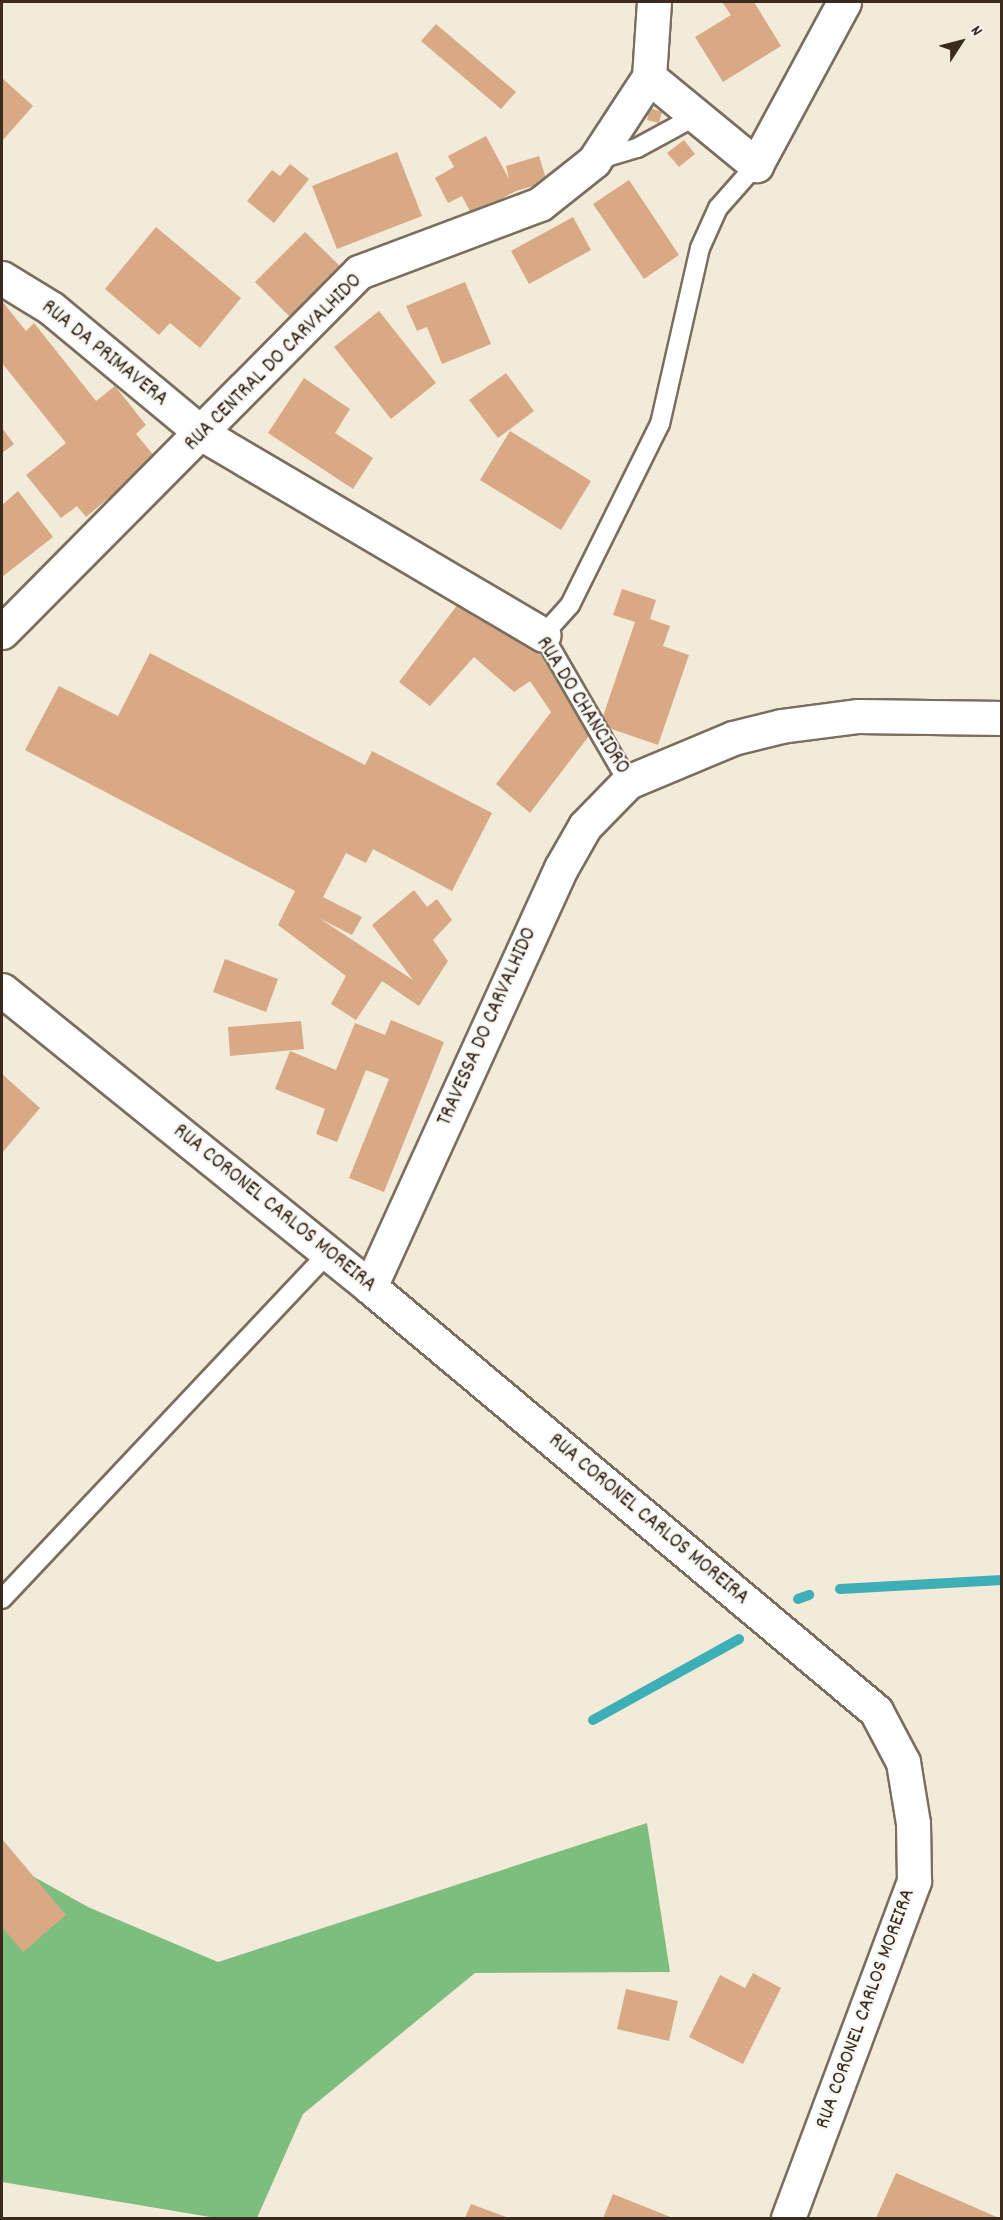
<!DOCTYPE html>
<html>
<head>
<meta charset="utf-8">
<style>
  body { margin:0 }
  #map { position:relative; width:1003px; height:2220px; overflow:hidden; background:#f3ebd9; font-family:Dekko,sans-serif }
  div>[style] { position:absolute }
  .forest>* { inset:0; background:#7dbe7f }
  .stream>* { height:10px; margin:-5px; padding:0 5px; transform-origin:5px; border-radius:5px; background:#3eafb6 }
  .building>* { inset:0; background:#d9a985 }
  .roads { filter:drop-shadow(2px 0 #7b6e5f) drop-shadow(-2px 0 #7b6e5f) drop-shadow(0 2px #7b6e5f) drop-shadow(0 -2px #7b6e5f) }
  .lane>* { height:18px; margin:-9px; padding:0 9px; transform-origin:9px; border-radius:9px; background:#fff }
  .street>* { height:33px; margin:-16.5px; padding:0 16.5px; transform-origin:16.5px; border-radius:16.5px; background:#fff }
  .secondary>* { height:33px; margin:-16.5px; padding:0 16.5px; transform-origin:16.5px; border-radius:16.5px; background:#fff }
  span { translate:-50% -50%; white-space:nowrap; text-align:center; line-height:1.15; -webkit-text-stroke:4.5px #f6f6f2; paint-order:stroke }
  .street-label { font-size:21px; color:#3b2a1e }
  .frame { position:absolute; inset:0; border:3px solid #3b2a1e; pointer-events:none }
  .north { position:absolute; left:931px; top:12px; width:60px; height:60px; -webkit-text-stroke:4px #f6f6f2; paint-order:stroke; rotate:54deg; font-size:16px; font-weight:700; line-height:24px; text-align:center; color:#3b2a1e }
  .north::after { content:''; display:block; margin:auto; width:21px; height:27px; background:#3b2a1e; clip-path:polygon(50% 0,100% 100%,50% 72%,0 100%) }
</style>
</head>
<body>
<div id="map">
  <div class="forest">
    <i style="clip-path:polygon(647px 1823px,670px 1972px,475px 1973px,303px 2114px,257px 2218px,216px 2218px,2px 2182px,2px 1859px,88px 1907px,218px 1962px)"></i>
  </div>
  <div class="stream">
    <i style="left:840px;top:1589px;width:162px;rotate:-3.2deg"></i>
    <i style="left:798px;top:1599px;width:12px;rotate:-20deg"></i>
    <i style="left:593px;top:1720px;width:167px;rotate:-29deg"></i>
  </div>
  <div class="building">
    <i style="clip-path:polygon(722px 2px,754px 2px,781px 46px,723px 82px,695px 37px,731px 15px)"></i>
    <i style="clip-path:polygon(436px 24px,516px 92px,501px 109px,421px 41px)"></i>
    <i style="clip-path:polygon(2px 78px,33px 106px,2px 141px)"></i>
    <i style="clip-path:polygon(650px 108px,662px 112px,659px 123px,647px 120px)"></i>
    <i style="clip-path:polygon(486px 136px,509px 179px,506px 166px,539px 156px,547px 182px,516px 191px,472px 215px,462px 196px,448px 203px,435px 178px,454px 167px,448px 156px)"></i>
    <i style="clip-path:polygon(684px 140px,695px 154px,679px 167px,667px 153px)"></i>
    <i style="clip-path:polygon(397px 152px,422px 216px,337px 249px,312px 186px)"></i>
    <i style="clip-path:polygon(290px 164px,309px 179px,274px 223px,247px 201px,272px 170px,280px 176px)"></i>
    <i style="clip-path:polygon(629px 180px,679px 255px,644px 279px,593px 204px)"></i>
    <i style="clip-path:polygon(573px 217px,591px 250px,529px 284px,511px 251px)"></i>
    <i style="clip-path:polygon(156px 227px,241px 298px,200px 348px,170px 323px,159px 335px,105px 289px)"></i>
    <i style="clip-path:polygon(305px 232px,342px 268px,292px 319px,255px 282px)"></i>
    <i style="clip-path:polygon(465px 282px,491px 344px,442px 364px,427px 327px,417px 331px,406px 306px)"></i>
    <i style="clip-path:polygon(2px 301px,26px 331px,34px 323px,96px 401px,115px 386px,146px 425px,136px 434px,156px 458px,86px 517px,77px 506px,61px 518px,26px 475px,66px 443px,2px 363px)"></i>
    <i style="clip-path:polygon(379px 311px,436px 383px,391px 419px,334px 347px)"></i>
    <i style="clip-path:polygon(506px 373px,534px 411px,498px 438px,469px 400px)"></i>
    <i style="clip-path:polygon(304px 378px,350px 409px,335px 433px,373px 458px,353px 489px,268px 433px)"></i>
    <i style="clip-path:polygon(2px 428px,14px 444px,2px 453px)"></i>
    <i style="clip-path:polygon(510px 431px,591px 481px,561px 530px,480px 480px)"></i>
    <i style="clip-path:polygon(18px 491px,53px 537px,2px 577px,2px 505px)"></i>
    <i style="clip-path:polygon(622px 589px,656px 600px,650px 619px,670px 626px,663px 646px,689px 655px,658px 745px,600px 725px,635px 622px,613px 615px)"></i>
    <i style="clip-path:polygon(464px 596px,562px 671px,598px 724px,530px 813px,496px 784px,551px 712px,530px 681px,514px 692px,474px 657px,430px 706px,399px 682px)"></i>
    <i style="clip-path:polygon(150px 653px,365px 765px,372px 751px,492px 813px,452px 891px,373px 849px,366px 863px,346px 853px,323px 897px,362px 917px,352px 935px,319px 918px,413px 980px,372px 925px,414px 890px,427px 907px,437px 899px,452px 920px,433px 940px,448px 961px,419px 1006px,382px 981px,356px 1020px,331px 1004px,346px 976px,278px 925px,295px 891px,25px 750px,59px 686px,118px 716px)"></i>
    <i style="clip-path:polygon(225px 959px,278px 979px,266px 1012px,213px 992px)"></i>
    <i style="clip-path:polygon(391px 1020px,444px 1042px,384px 1192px,349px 1178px,389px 1079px,366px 1070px,337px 1142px,316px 1134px,325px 1109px,275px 1089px,290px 1051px,336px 1070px,355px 1023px,385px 1035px)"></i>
    <i style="clip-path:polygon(301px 1021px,304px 1049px,230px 1056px,228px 1027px)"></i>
    <i style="clip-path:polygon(2px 1074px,40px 1108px,2px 1153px)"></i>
    <i style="clip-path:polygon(2px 1839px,66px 1915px,23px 1952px,2px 1927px)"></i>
    <i style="clip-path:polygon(753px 1973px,781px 1988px,743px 2064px,689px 2037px,720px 1975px,745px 1988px)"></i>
    <i style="clip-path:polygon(626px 1989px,678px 2001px,669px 2041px,617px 2029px)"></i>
    <i style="clip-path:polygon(896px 2173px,999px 2218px,876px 2218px)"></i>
    <i style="clip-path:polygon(613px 2194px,673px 2218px,603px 2218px)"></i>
    <i style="clip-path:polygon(471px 2204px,509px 2218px,465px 2218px)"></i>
  </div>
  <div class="roads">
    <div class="lane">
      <i style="left:597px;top:160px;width:42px;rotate:-16.7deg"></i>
      <i style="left:637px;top:148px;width:67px;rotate:-28.5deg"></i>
      <i style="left:628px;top:782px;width:170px;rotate:-120deg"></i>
      <i style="left:543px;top:635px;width:40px;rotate:-48deg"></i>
      <i style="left:570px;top:605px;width:202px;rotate:-63.6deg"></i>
      <i style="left:660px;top:424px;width:180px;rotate:-77.2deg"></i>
      <i style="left:700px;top:248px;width:44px;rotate:-65.8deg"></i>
      <i style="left:718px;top:208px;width:57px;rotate:-48.5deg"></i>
      <i style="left:2px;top:1599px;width:475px;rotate:-46.7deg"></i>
    </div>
    <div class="street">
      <i style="left:649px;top:77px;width:139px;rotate:39.4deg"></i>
      <i style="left:756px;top:165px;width:185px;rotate:-61.6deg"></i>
      <i style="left:2px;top:278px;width:57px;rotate:31.5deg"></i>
      <i style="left:51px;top:308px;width:199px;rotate:39.7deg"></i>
      <i style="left:204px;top:435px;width:394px;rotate:30.5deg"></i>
      <i style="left:2px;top:632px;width:507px;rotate:-45.24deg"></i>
      <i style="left:359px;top:272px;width:193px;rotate:-20.6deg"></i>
      <i style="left:540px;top:204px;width:69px;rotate:-38.5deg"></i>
      <i style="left:594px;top:161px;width:100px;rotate:-56.8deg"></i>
      <i style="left:649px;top:77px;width:75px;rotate:-86.2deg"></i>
    </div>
    <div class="secondary">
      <i style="left:2px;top:990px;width:473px;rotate:38.9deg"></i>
      <i style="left:370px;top:1287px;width:660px;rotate:39.96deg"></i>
      <i style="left:876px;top:1711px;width:58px;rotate:62.1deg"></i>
      <i style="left:903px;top:1762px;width:62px;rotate:80.7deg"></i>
      <i style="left:913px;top:1823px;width:58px;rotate:89deg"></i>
      <i style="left:914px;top:1881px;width:360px;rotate:110.5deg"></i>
      <i style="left:370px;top:1287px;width:460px;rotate:-65.5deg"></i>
      <i style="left:561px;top:868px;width:48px;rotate:-60.3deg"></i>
      <i style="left:585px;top:826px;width:62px;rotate:-45.7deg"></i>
      <i style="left:628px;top:782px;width:114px;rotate:-22.7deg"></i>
      <i style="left:733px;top:738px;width:49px;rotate:-14deg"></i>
      <i style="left:781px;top:726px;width:78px;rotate:-7.4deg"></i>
      <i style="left:858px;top:716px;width:144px;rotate:0.8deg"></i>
    </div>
  </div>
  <div class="street-label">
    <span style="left:104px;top:354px;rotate:39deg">RUA DA PRIMAVERA</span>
    <span style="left:274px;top:363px;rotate:-45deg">RUA CENTRAL DO CARVALHIDO</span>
    <span style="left:582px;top:706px;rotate:58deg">RUA DO CHANCIDRO</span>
    <span style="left:488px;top:1027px;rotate:-66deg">TRAVESSA DO CARVALHIDO</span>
    <span style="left:274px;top:1209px;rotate:39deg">RUA CORONEL CARLOS MOREIRA</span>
    <span style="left:648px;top:1520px;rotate:40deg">RUA CORONEL CARLOS MOREIRA</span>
    <span style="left:866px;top:2009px;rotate:-70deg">RUA CORONEL CARLOS MOREIRA</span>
  </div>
  <div class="frame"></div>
  <div class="north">N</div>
</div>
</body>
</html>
